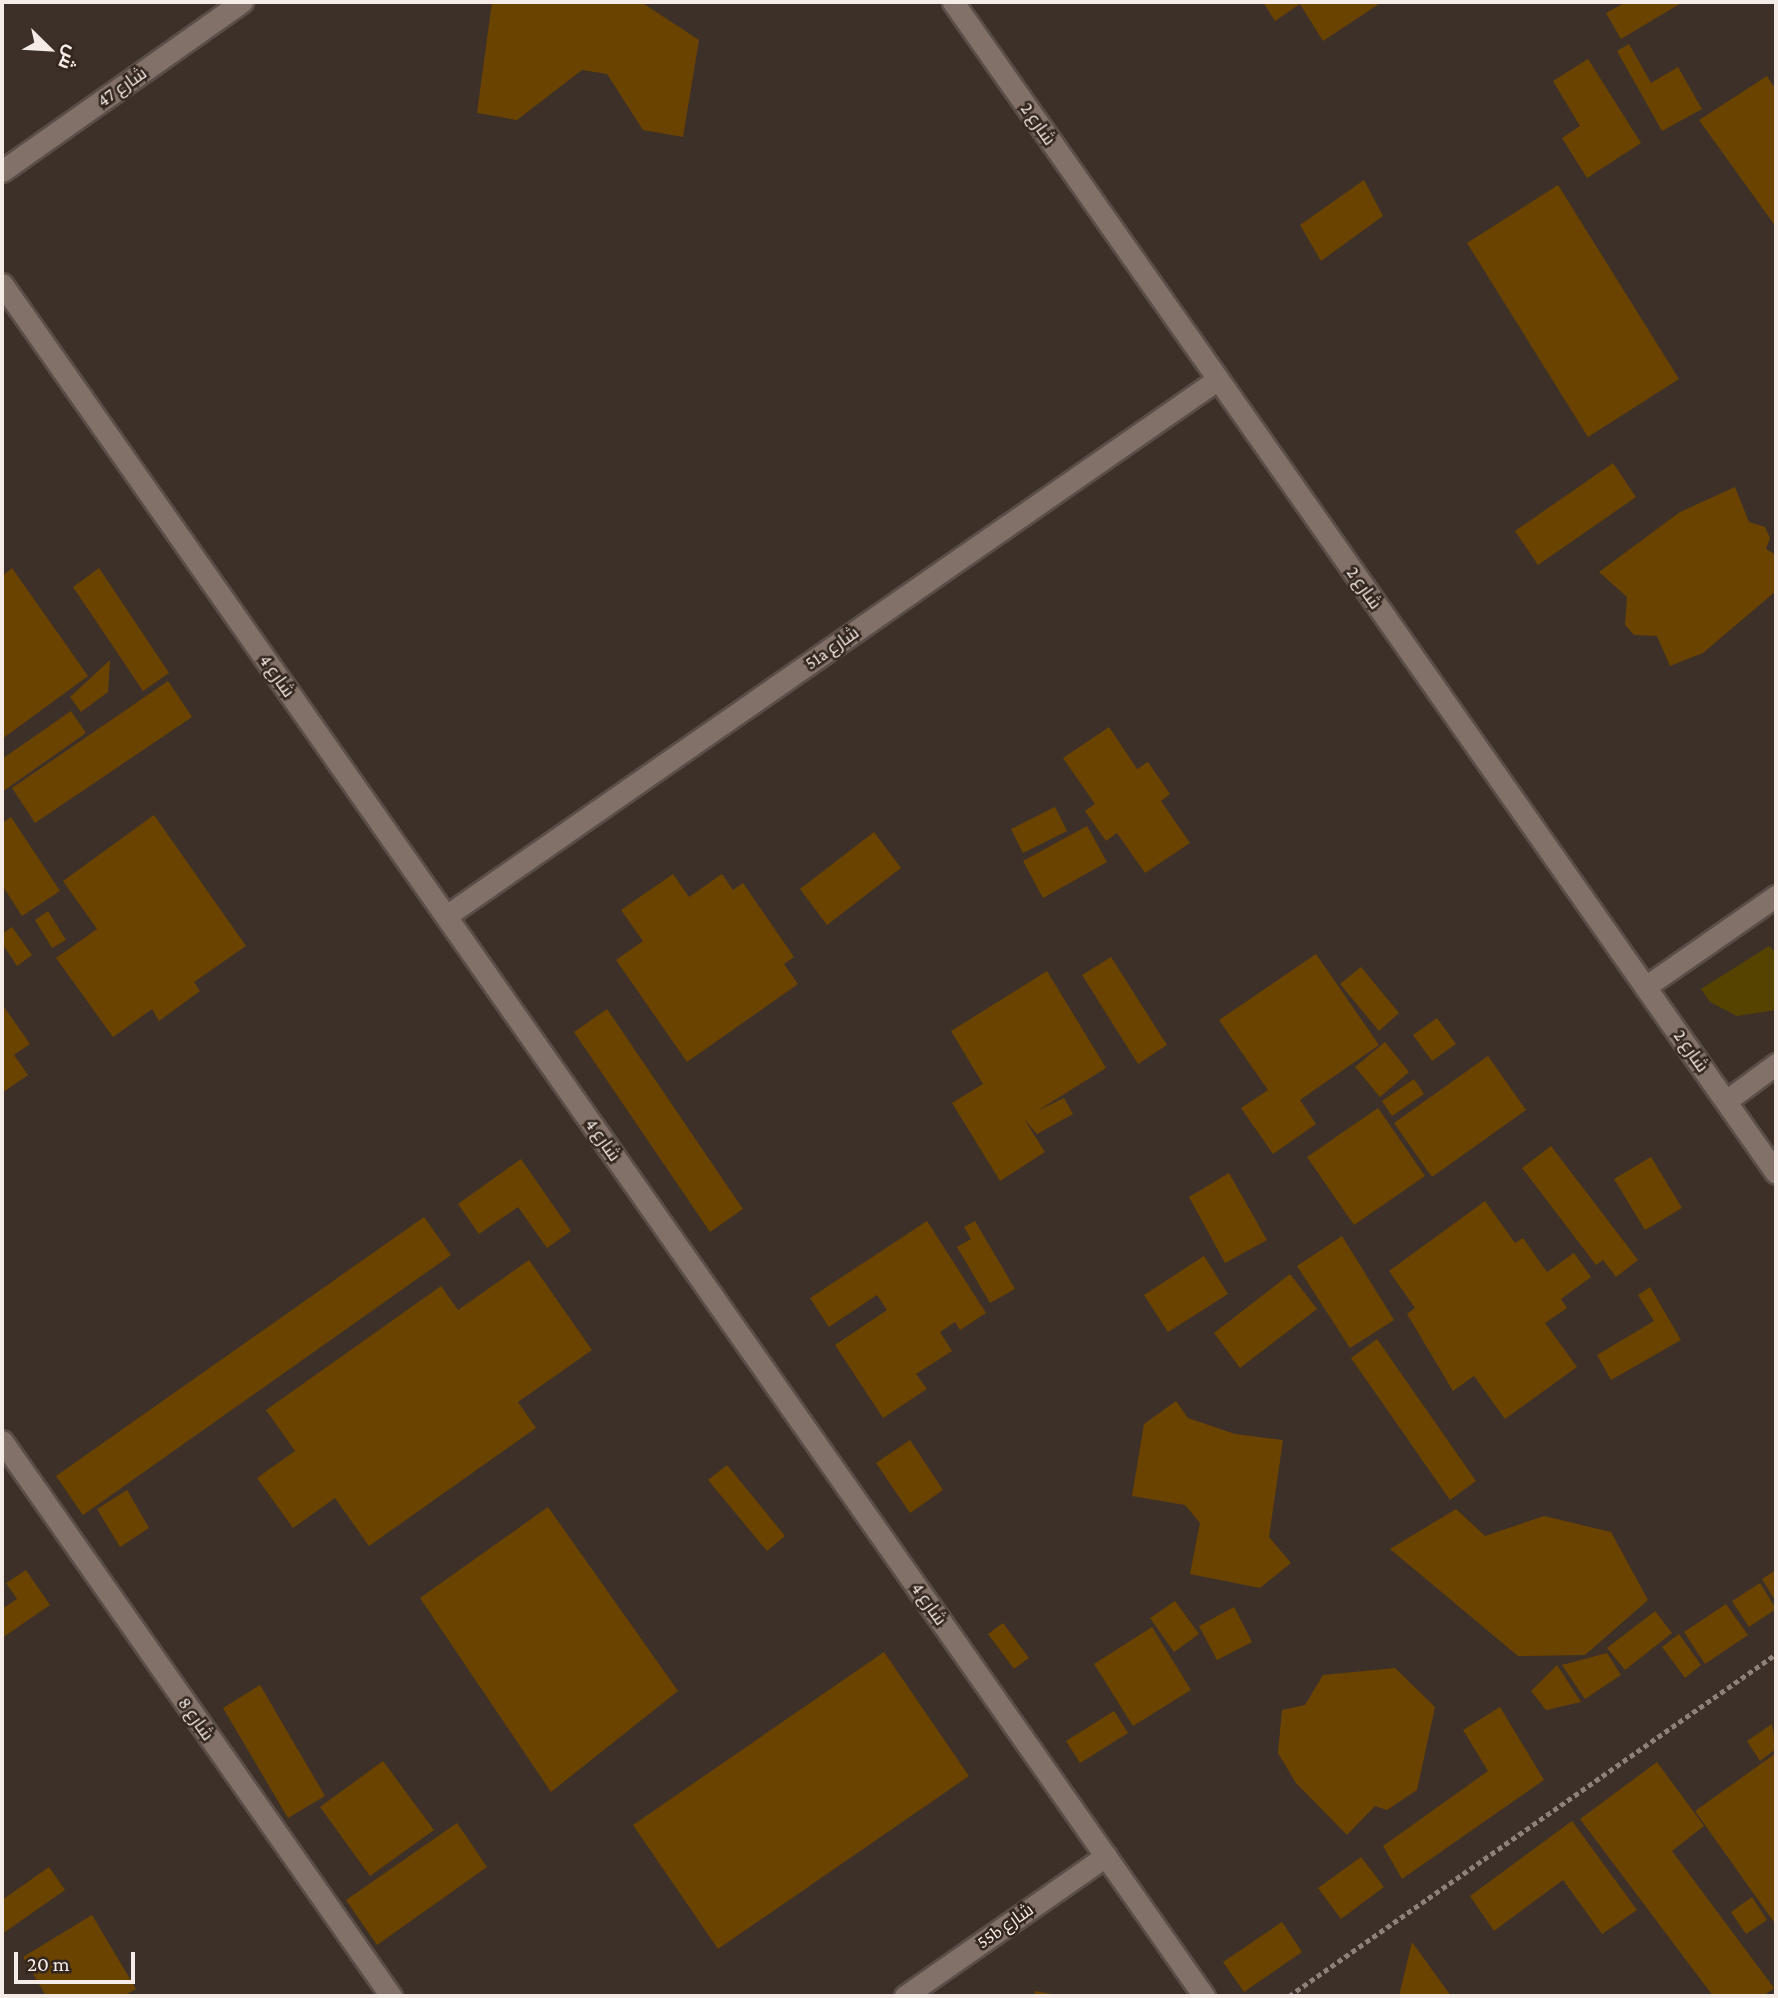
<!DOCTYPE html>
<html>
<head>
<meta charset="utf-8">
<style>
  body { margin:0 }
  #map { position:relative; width:1778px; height:1998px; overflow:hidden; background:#3d3028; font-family:"Crimson Pro",Cairo,serif }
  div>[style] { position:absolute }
  .green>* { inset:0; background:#564300 }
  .building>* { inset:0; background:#6b4301 }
  .path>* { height:4.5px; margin-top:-2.25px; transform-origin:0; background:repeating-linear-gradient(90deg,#8d817b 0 5px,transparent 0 8.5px) }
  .roads { filter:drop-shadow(2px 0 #5a4e49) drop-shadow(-2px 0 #5a4e49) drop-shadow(0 2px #5a4e49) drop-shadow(0 -2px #5a4e49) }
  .minor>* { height:21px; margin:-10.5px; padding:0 10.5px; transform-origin:10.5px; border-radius:10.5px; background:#817168 }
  span { translate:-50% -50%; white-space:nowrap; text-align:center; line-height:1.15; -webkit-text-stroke:5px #33261e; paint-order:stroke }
  .street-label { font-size:18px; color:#f5ece8 }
  .frame { position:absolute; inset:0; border:4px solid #f5ece8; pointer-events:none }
  .north { position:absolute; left:14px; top:14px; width:70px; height:70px; -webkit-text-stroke:5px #33261e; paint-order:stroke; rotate:114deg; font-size:19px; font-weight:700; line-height:28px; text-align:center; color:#f5ece8 }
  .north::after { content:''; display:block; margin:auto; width:24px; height:32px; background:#f5ece8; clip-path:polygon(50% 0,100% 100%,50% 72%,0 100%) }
  .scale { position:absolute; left:14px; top:1952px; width:121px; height:32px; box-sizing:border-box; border:4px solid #f5ece8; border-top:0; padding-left:9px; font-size:21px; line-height:24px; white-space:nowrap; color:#f5ece8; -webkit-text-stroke:5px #33261e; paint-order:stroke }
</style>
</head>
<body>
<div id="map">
  <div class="green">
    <i style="clip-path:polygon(1769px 946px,1776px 953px,1776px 1010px,1737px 1016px,1710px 1002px,1701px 989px)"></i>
  </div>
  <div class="building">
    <i style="clip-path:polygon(492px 2px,641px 2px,699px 40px,683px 137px,643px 130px,607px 74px,582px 70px,517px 120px,477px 113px)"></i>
    <i style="clip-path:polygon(1263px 2px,1382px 2px,1323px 41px,1300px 4px,1275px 21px)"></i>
    <i style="clip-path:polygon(1626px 2px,1683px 2px,1621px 39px,1606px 13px)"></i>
    <i style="clip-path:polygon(1629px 44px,1651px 83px,1678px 67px,1702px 109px,1662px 131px,1617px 51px)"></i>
    <i style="clip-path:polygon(1588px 59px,1641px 143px,1587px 178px,1562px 138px,1580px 126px,1553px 81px)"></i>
    <i style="clip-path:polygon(1767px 76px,1776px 90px,1776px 227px,1699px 120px)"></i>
    <i style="clip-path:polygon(1364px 180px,1383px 216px,1321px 261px,1300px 225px)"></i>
    <i style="clip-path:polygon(1558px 185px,1679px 379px,1588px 437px,1467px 243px)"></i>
    <i style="clip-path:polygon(1613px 463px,1636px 497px,1538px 565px,1515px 531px)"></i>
    <i style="clip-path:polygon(1735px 487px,1749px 522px,1765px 527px,1770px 538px,1766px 549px,1776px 555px,1776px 591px,1703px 653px,1670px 666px,1657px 636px,1634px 635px,1625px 625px,1627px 597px,1599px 572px,1680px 512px)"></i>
    <i style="clip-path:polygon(12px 568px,88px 676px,2px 739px,2px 576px)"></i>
    <i style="clip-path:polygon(99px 568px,169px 673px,143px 691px,73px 587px)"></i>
    <i style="clip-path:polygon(110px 660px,108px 692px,81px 712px,70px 697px)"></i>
    <i style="clip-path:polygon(168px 681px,192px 717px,35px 823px,12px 788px)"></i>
    <i style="clip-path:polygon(71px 711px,86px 733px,2px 792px,2px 759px)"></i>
    <i style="clip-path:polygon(1109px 727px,1137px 769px,1148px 762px,1170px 794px,1161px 801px,1190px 843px,1145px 873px,1117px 833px,1106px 841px,1085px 811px,1095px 804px,1063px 758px)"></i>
    <i style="clip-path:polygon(1055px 807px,1067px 831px,1023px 853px,1011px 829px)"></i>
    <i style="clip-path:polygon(154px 815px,246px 946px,194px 982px,200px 991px,159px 1021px,152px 1009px,113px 1037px,56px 958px,97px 929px,63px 881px)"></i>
    <i style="clip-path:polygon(11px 817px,60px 891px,22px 916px,2px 885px,2px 823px)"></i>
    <i style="clip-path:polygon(1087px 826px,1107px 862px,1043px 898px,1023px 861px)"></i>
    <i style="clip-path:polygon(874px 832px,901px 868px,827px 925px,800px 889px)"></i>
    <i style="clip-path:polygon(673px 874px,689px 897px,722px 874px,733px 890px,743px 883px,794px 957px,784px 964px,798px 984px,687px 1062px,616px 960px,643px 941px,621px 910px)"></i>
    <i style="clip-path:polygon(48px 911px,66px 940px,52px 948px,35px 920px)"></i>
    <i style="clip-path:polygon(12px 927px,32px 955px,17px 966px,2px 943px,2px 934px)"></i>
    <i style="clip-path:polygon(1316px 954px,1379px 1045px,1300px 1100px,1316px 1124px,1273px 1154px,1241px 1108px,1268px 1090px,1219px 1020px)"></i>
    <i style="clip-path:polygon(1111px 957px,1167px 1045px,1138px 1064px,1082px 975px)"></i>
    <i style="clip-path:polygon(1361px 967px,1399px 1013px,1379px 1031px,1340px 984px)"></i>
    <i style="clip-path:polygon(1047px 971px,1106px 1068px,1037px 1111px,1064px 1098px,1073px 1114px,1037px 1134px,1024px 1119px,1045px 1152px,1000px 1181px,952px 1103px,983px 1084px,951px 1031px)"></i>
    <i style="clip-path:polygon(2px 1004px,30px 1044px,14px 1055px,28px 1075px,2px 1093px)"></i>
    <i style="clip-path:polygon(607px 1009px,743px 1209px,710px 1232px,574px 1032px)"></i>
    <i style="clip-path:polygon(1437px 1018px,1456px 1044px,1432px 1061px,1413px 1035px)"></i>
    <i style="clip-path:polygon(1385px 1042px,1409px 1072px,1380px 1097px,1355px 1067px)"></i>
    <i style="clip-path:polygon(1488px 1056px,1526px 1110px,1432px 1177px,1394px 1123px)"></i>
    <i style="clip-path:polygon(1414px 1079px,1424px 1094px,1392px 1116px,1382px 1101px)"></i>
    <i style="clip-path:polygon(1378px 1108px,1425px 1176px,1354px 1225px,1307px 1157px)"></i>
    <i style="clip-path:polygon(1551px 1146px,1638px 1260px,1616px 1277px,1603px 1260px,1596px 1265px,1522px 1168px)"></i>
    <i style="clip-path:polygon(1651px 1157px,1682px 1208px,1645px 1230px,1614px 1179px)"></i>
    <i style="clip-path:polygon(521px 1159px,571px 1231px,547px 1248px,518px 1207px,479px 1234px,458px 1204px)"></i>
    <i style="clip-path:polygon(1229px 1173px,1267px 1240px,1225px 1263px,1189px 1197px)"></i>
    <i style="clip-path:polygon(1485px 1201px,1515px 1243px,1523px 1238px,1547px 1272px,1574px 1253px,1591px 1277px,1561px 1299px,1567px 1308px,1545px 1323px,1577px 1367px,1505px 1419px,1474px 1376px,1453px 1391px,1407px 1314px,1415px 1308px,1389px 1271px)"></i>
    <i style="clip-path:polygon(424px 1217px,451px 1255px,83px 1515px,56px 1476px)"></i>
    <i style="clip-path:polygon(927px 1221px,986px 1313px,960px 1330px,955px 1322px,940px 1332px,952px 1351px,916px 1374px,927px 1389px,883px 1418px,835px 1345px,887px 1310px,877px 1295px,829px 1327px,810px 1298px)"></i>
    <i style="clip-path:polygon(975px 1221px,1015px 1289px,990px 1303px,957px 1247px,971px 1239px,964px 1227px)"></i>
    <i style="clip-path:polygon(1342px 1236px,1394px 1320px,1350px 1348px,1297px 1266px)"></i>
    <i style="clip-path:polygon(1204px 1256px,1228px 1294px,1168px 1332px,1144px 1295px)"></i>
    <i style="clip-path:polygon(529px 1260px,592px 1350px,518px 1402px,536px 1428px,369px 1546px,335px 1498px,293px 1528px,257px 1478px,295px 1451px,266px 1410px,441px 1286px,458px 1310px)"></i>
    <i style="clip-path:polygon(1290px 1274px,1317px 1309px,1240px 1368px,1214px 1333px)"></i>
    <i style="clip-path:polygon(1650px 1287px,1681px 1340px,1611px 1380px,1597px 1355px,1654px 1321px,1638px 1295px)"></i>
    <i style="clip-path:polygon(1377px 1339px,1476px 1481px,1450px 1500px,1351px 1358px)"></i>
    <i style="clip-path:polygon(1176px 1401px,1188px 1418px,1235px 1434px,1283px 1440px,1269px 1537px,1291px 1563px,1260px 1588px,1190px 1574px,1200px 1523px,1185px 1505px,1132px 1496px,1144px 1424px)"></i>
    <i style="clip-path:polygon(910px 1440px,943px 1490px,910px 1513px,876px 1463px)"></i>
    <i style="clip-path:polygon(727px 1465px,785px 1536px,767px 1551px,708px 1480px)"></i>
    <i style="clip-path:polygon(127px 1490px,149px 1528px,120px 1547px,97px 1509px)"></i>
    <i style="clip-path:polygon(548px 1507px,678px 1691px,551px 1792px,420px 1598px)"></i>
    <i style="clip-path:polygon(1456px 1509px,1485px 1536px,1544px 1516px,1611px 1532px,1648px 1600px,1585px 1655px,1518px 1656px,1390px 1549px)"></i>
    <i style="clip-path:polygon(26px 1570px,50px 1605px,2px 1638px,2px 1609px,17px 1599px,6px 1583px)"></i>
    <i style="clip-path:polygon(1776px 1570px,1776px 1602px,1762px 1579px)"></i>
    <i style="clip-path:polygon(1760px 1583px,1776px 1609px,1749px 1627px,1732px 1601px)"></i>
    <i style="clip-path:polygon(1175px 1601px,1199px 1634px,1174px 1652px,1150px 1618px)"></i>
    <i style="clip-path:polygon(1726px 1604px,1748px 1635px,1705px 1664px,1684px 1632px)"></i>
    <i style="clip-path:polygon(1234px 1607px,1252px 1642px,1217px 1660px,1199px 1626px)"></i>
    <i style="clip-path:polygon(1655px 1611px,1672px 1633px,1625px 1670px,1607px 1648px)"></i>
    <i style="clip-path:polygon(1003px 1623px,1029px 1658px,1014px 1669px,988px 1634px)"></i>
    <i style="clip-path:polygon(1152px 1627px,1191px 1690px,1133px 1726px,1094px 1664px)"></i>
    <i style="clip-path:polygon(1679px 1634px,1701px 1665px,1685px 1678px,1662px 1647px)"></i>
    <i style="clip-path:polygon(884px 1652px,969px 1776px,718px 1949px,633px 1825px)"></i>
    <i style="clip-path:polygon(1607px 1653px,1621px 1675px,1585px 1699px,1562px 1665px)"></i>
    <i style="clip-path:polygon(1557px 1665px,1581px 1702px,1546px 1710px,1531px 1691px)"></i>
    <i style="clip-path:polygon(1395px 1668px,1435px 1707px,1417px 1790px,1387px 1810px,1375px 1806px,1347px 1835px,1296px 1783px,1278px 1753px,1282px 1710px,1305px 1705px,1323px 1675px)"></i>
    <i style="clip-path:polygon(260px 1685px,325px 1796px,288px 1818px,223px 1708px)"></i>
    <i style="clip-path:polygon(1500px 1707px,1544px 1780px,1402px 1879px,1383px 1846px,1488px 1771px,1463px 1730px)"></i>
    <i style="clip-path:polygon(1114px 1711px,1128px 1733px,1080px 1763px,1066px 1741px)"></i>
    <i style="clip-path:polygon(1772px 1724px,1776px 1749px,1760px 1761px,1747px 1741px)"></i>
    <i style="clip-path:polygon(1776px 1753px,1776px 1925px,1695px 1811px)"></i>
    <i style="clip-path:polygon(383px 1761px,434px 1830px,370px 1876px,320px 1807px)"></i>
    <i style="clip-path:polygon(1657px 1762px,1704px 1826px,1672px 1851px,1774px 1988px,1763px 1996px,1713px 1996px,1580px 1819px)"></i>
    <i style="clip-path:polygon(1572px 1821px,1637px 1910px,1602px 1934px,1563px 1880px,1494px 1931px,1470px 1896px)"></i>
    <i style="clip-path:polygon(457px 1823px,487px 1867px,377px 1945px,346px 1900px)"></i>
    <i style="clip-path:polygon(1361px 1857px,1384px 1887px,1341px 1919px,1318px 1888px)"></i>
    <i style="clip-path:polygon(49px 1867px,65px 1890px,2px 1934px,2px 1900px)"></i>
    <i style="clip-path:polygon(1752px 1897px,1767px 1920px,1746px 1934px,1731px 1912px)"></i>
    <i style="clip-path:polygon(92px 1915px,136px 1989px,123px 1996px,46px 1996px,23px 1957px)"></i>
    <i style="clip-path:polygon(1282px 1922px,1302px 1952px,1244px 1992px,1223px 1962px)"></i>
    <i style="clip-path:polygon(1412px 1942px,1451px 1996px,1399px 1996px)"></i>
    <i style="clip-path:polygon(1035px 1991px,1057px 1995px,1057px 1996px,1034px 1996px)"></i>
  </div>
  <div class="path">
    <i style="left:1289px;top:1996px;width:595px;rotate:-35.08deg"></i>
  </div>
  <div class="roads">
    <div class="minor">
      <i style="left:953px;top:2px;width:1431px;rotate:54.9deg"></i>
      <i style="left:2px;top:171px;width:294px;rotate:-35.2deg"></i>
      <i style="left:2px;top:284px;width:2092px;rotate:54.93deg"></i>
      <i style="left:446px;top:916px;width:940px;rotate:-34.82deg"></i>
      <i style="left:1645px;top:987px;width:160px;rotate:-34.8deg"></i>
      <i style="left:1726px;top:1101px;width:62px;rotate:-36.5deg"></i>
      <i style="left:2px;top:1441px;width:678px;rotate:54.97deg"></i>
      <i style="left:905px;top:1996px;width:245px;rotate:-34.9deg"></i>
    </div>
  </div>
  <div class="street-label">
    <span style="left:122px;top:87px;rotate:-35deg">شارع 47</span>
    <span style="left:1038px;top:124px;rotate:55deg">شارع 2</span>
    <span style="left:1364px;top:588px;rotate:55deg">شارع 2</span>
    <span style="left:832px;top:648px;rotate:-35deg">51a شارع</span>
    <span style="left:277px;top:676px;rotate:55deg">شارع 4</span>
    <span style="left:1691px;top:1051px;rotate:55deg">شارع 2</span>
    <span style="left:603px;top:1140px;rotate:55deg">شارع 4</span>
    <span style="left:929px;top:1604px;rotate:55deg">شارع 4</span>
    <span style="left:196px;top:1719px;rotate:55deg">شارع 8</span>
    <span style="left:1005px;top:1926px;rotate:-35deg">55b شارع</span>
  </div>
  <div class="frame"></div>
  <div class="north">ش</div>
  <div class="scale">20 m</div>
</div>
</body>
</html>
